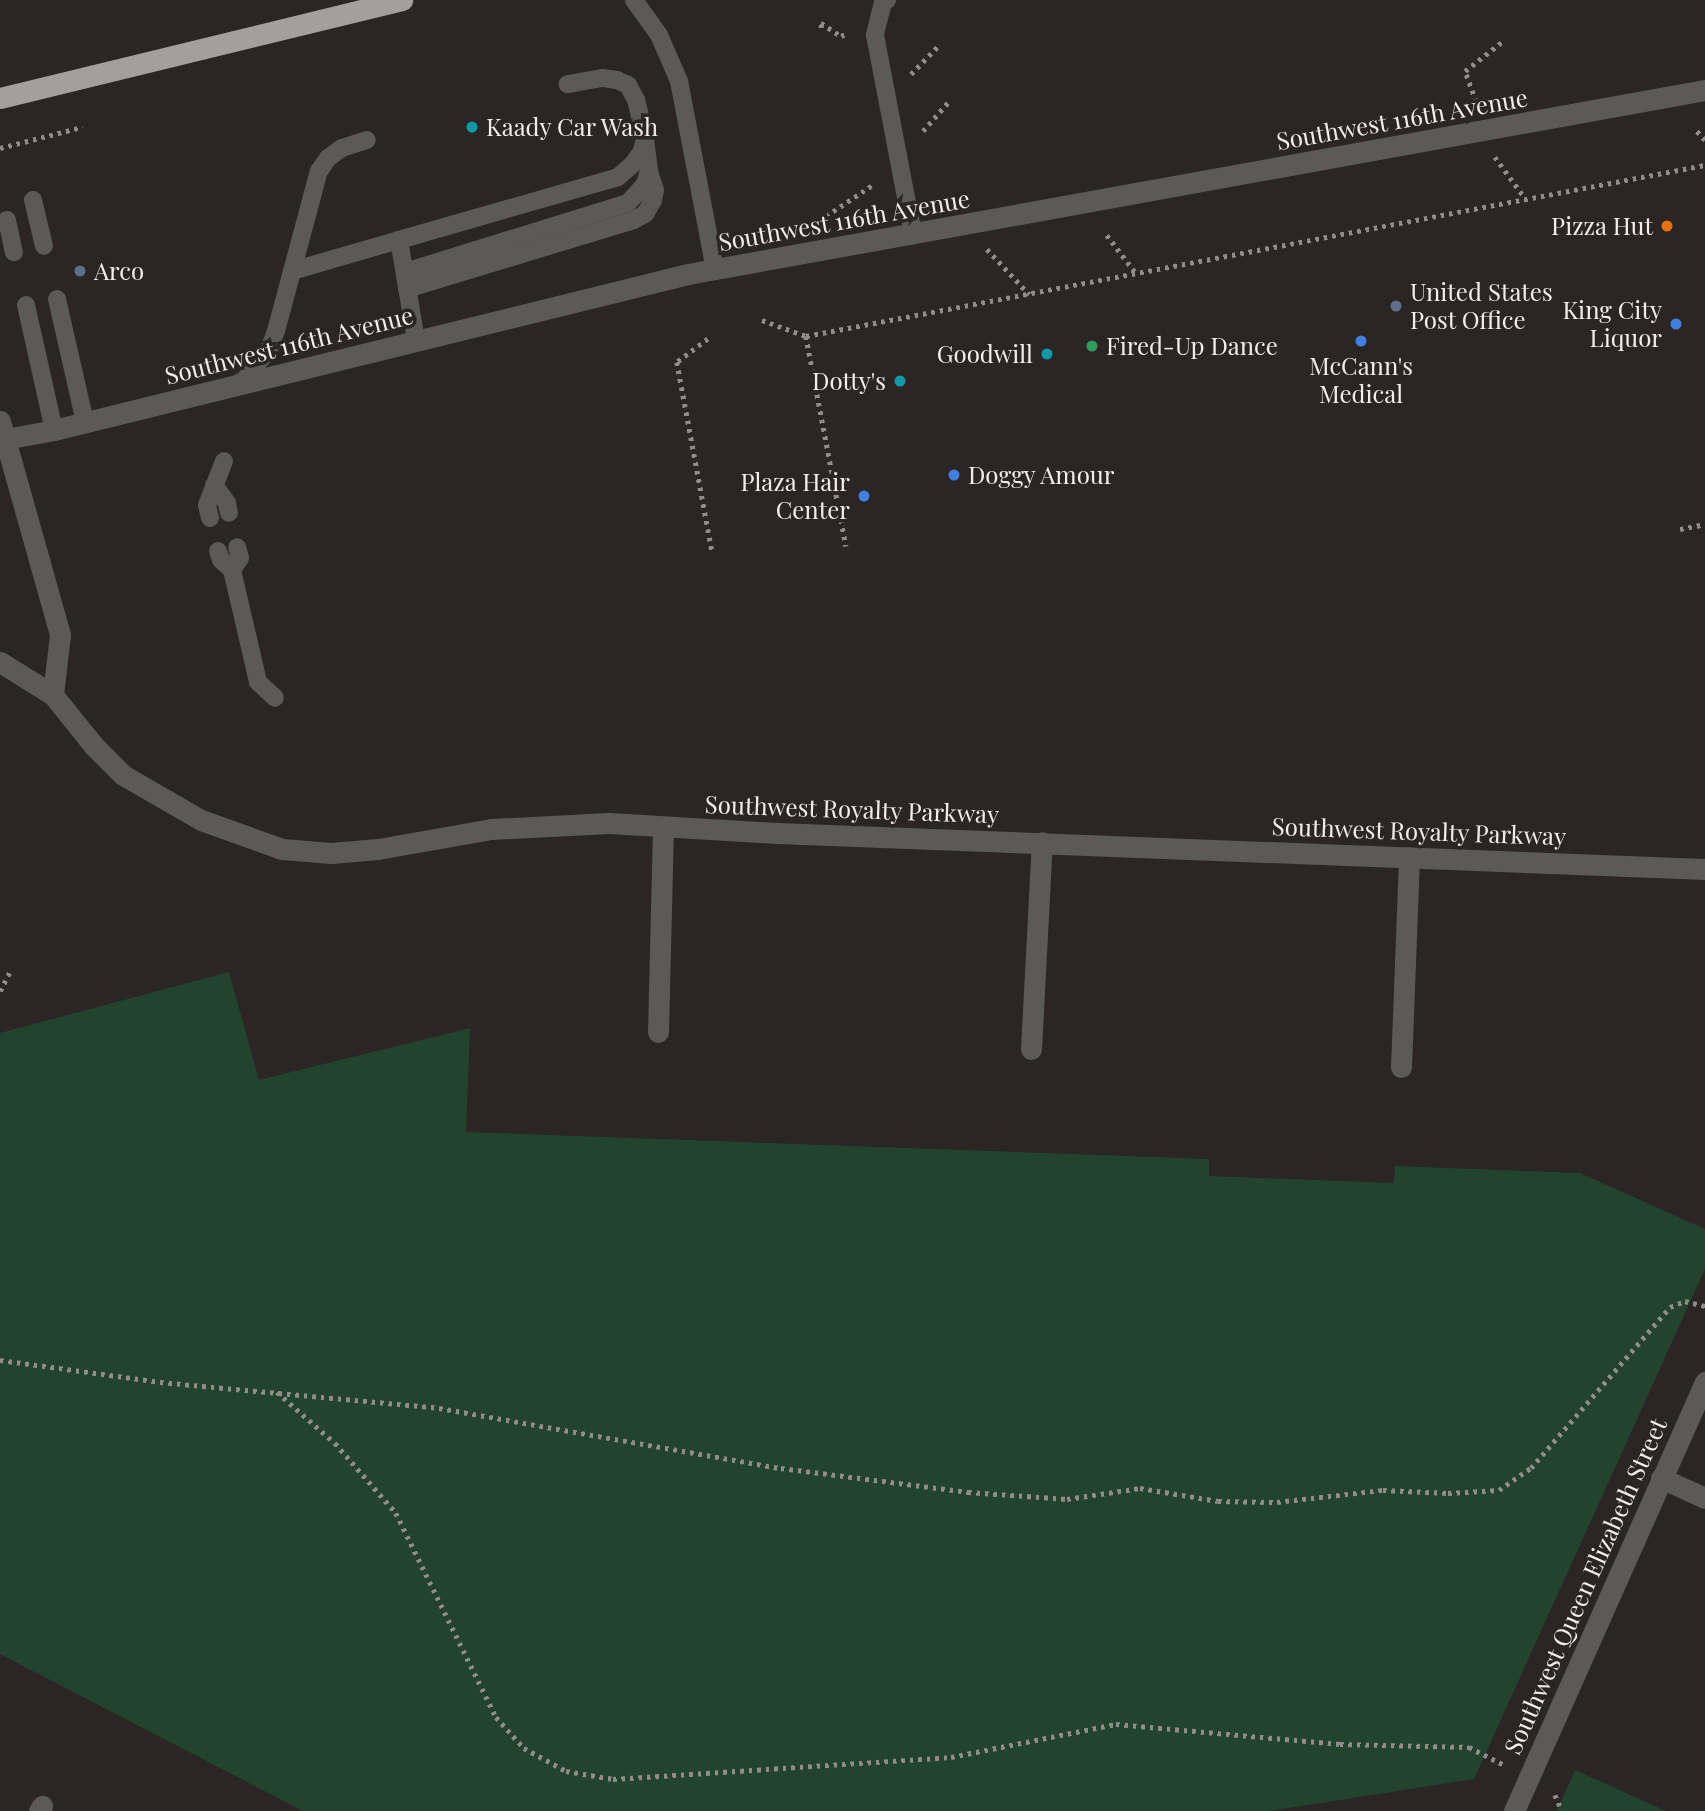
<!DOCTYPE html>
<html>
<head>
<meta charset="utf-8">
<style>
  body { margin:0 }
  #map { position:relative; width:1705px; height:1811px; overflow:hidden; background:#2b2523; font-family:"Playfair Display",serif }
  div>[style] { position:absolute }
  .green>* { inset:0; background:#22442f }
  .path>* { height:4.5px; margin-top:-2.25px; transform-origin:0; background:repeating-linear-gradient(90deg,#918c8a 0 3.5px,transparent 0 8.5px) }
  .lane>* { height:18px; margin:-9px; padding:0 9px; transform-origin:9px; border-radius:9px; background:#5c5959 }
  .street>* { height:21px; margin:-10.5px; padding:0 10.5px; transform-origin:10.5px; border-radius:10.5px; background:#5c5959 }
  .highway>* { height:21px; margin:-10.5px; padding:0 10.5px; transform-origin:10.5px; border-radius:10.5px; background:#a59d9e }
  .dots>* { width:19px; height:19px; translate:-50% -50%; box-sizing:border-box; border:4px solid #2b2523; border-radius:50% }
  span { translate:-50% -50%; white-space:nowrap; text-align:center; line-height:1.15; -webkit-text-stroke:7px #2b2523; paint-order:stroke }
  .street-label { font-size:24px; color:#f1edeb }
  .poi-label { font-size:24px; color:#f1edeb }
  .left { translate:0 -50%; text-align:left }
  .right { translate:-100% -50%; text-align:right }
</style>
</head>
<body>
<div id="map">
  <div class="green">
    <i style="clip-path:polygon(229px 972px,259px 1080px,470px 1028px,466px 1132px,1209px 1159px,1209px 1176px,1394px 1183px,1395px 1166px,1580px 1173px,1705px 1229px,1705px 1269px,1474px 1779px,1270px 1811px,303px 1811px,0 1654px,0 1033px)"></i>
    <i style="clip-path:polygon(1575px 1770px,1666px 1811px,1557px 1811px)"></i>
  </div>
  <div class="path">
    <i style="left:821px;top:28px;width:5px;rotate:-90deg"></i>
    <i style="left:821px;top:23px;width:24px;rotate:33deg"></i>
    <i style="left:841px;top:36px;width:5px;rotate:-22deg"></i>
    <i style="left:911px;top:74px;width:40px;rotate:-46deg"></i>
    <i style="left:1476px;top:102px;width:33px;rotate:-110deg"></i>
    <i style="left:1465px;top:71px;width:48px;rotate:-38.3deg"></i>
    <i style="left:923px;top:131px;width:41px;rotate:-48.9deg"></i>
    <i style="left:1697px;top:131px;width:12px;rotate:48deg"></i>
    <i style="left:0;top:148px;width:85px;rotate:-14.4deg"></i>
    <i style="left:1495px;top:157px;width:51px;rotate:53.8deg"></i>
    <i style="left:826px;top:216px;width:58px;rotate:-33.7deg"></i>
    <i style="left:1107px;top:235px;width:46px;rotate:52.9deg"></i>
    <i style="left:987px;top:249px;width:62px;rotate:47deg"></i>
    <i style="left:762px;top:320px;width:47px;rotate:20deg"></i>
    <i style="left:806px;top:336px;width:915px;rotate:-10.77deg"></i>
    <i style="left:806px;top:336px;width:214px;rotate:79.2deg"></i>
    <i style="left:708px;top:339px;width:39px;rotate:143deg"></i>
    <i style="left:677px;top:362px;width:191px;rotate:79.5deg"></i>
    <i style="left:1680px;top:529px;width:25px;rotate:-11deg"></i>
    <i style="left:0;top:991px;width:22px;rotate:-63deg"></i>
    <i style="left:0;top:1360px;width:162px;rotate:7.8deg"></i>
    <i style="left:160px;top:1382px;width:280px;rotate:5.3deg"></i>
    <i style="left:439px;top:1408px;width:347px;rotate:10deg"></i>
    <i style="left:781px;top:1468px;width:189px;rotate:7.3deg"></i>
    <i style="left:968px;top:1492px;width:99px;rotate:4deg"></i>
    <i style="left:1067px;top:1499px;width:74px;rotate:-8.6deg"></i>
    <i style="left:1140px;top:1488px;width:79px;rotate:9.5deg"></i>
    <i style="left:1218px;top:1501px;width:59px;rotate:1deg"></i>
    <i style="left:1277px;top:1502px;width:107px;rotate:-6.5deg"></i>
    <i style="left:1383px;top:1490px;width:65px;rotate:2.6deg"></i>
    <i style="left:1448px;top:1493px;width:51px;rotate:-3.4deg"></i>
    <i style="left:1499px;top:1490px;width:39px;rotate:-35deg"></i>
    <i style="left:1531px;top:1468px;width:213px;rotate:-49.2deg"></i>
    <i style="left:1670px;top:1307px;width:16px;rotate:-22deg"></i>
    <i style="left:1685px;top:1301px;width:21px;rotate:14deg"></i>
    <i style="left:277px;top:1392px;width:77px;rotate:41.3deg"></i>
    <i style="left:335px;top:1443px;width:93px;rotate:48.9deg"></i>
    <i style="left:396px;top:1513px;width:227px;rotate:63.9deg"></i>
    <i style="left:496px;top:1717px;width:42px;rotate:47.9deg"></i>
    <i style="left:524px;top:1748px;width:48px;rotate:28.7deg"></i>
    <i style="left:566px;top:1771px;width:48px;rotate:9.7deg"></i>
    <i style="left:613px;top:1779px;width:339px;rotate:-3.7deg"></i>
    <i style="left:951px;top:1757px;width:168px;rotate:-11.3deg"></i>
    <i style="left:1116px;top:1724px;width:225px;rotate:5.1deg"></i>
    <i style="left:1340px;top:1744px;width:129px;rotate:1.3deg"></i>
    <i style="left:1469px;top:1747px;width:38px;rotate:27deg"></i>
    <i style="left:1555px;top:1795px;width:17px;rotate:66deg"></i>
  </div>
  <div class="lane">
    <i style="left:634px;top:0;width:43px;rotate:54.5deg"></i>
    <i style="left:659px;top:35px;width:50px;rotate:66.5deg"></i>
    <i style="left:679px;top:81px;width:191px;rotate:79.2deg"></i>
    <i style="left:887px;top:0;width:4px;rotate:153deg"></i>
    <i style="left:883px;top:2px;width:34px;rotate:104deg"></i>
    <i style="left:875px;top:35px;width:204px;rotate:79.2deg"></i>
    <i style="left:33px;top:200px;width:47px;rotate:76.6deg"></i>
    <i style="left:7px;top:220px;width:33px;rotate:78deg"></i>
    <i style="left:399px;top:240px;width:228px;rotate:-16deg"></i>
    <i style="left:618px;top:177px;width:20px;rotate:-41deg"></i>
    <i style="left:633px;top:164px;width:16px;rotate:-55deg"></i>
    <i style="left:642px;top:151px;width:13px;rotate:-77deg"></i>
    <i style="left:645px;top:138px;width:39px;rotate:-103deg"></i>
    <i style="left:636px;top:100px;width:17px;rotate:-118deg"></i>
    <i style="left:628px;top:85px;width:12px;rotate:-156deg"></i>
    <i style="left:617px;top:80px;width:15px;rotate:-172deg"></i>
    <i style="left:602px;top:78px;width:35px;rotate:170deg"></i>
    <i style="left:292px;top:271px;width:111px;rotate:-16.2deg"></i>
    <i style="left:399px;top:240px;width:102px;rotate:80.4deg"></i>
    <i style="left:405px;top:272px;width:233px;rotate:-17.2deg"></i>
    <i style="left:628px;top:203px;width:25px;rotate:-48deg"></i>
    <i style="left:645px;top:184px;width:14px;rotate:-73deg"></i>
    <i style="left:649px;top:171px;width:31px;rotate:-97deg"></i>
    <i style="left:407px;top:289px;width:237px;rotate:-16.9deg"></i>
    <i style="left:634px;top:220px;width:13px;rotate:-29deg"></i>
    <i style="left:645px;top:214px;width:16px;rotate:-60deg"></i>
    <i style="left:653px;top:200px;width:10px;rotate:-79deg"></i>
    <i style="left:655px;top:190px;width:20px;rotate:-108deg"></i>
    <i style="left:57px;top:299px;width:126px;rotate:77.2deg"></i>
    <i style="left:26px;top:305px;width:128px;rotate:77.4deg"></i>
    <i style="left:238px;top:385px;width:47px;rotate:-48.5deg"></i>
    <i style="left:269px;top:350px;width:20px;rotate:-70deg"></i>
    <i style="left:276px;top:331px;width:166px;rotate:-75deg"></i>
    <i style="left:319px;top:171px;width:16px;rotate:-55deg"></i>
    <i style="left:328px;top:158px;width:17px;rotate:-36deg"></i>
    <i style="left:342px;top:148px;width:26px;rotate:-18deg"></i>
    <i style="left:214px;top:485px;width:22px;rotate:54deg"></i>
    <i style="left:227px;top:503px;width:10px;rotate:79deg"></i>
    <i style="left:210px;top:518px;width:13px;rotate:-103deg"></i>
    <i style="left:207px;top:505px;width:47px;rotate:-68.9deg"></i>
    <i style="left:218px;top:551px;width:9px;rotate:72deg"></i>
    <i style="left:221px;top:560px;width:15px;rotate:42deg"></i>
    <i style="left:232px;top:570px;width:115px;rotate:76.9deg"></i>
    <i style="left:258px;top:682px;width:23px;rotate:43deg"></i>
    <i style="left:232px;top:570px;width:14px;rotate:-56deg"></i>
    <i style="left:240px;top:558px;width:11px;rotate:-105deg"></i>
  </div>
  <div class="street">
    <i style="left:0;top:421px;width:222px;rotate:74.3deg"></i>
    <i style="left:60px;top:635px;width:60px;rotate:96.7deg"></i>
    <i style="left:0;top:440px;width:55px;rotate:-10.5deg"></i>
    <i style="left:54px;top:430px;width:653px;rotate:-13.82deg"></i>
    <i style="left:688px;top:274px;width:1034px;rotate:-10.26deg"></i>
    <i style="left:0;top:662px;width:62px;rotate:31.9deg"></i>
    <i style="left:53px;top:695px;width:65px;rotate:51.2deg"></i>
    <i style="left:94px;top:746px;width:41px;rotate:45deg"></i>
    <i style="left:123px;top:775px;width:90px;rotate:30deg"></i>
    <i style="left:201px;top:820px;width:86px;rotate:19.7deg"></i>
    <i style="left:282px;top:849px;width:49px;rotate:4.7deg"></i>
    <i style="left:331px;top:853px;width:47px;rotate:-4.9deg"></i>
    <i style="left:378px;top:849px;width:115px;rotate:-10deg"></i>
    <i style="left:491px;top:829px;width:118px;rotate:-2.9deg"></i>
    <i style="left:609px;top:823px;width:168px;rotate:3.4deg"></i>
    <i style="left:777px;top:833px;width:929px;rotate:2.22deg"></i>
    <i style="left:658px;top:1032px;width:205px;rotate:-88.6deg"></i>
    <i style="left:1031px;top:1049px;width:207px;rotate:-87deg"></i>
    <i style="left:1401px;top:1067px;width:210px;rotate:-87.8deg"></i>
    <i style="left:1661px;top:1478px;width:48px;rotate:24.4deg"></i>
    <i style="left:39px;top:1811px;width:6px;rotate:-59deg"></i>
    <i style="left:1514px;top:1811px;width:470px;rotate:-66deg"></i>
  </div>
  <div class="highway">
    <i style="left:0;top:98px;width:414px;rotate:-13.7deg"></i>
  </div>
  <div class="dots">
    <i style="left:472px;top:127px;background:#0f9aa8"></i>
    <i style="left:1667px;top:226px;background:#e8710a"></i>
    <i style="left:80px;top:271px;background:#5c6f8a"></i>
    <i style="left:1396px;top:306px;background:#5c6f8a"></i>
    <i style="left:1676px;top:324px;background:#3f7fe0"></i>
    <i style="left:1361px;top:341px;background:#3f7fe0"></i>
    <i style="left:1092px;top:346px;background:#2e9e5b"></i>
    <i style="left:1047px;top:354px;background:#0f9aa8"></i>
    <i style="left:900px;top:381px;background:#0f9aa8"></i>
    <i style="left:954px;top:475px;background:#3f7fe0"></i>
    <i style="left:864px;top:496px;background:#3f7fe0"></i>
  </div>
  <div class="street-label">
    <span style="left:1402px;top:119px;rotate:-10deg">Southwest 116th Avenue</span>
    <span style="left:844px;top:220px;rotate:-10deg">Southwest 116th Avenue</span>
    <span style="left:289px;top:345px;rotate:-14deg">Southwest 116th Avenue</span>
    <span style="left:852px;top:809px;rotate:2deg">Southwest Royalty Parkway</span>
    <span style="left:1419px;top:831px;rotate:2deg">Southwest Royalty Parkway</span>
    <span style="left:1585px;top:1586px;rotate:-66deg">Southwest Queen Elizabeth Street</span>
  </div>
  <div class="poi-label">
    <span class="left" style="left:486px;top:127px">Kaady Car Wash</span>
    <span class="right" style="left:1653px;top:226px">Pizza Hut</span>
    <span class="left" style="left:94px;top:271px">Arco</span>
    <span class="left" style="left:1410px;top:306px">United States<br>Post Office</span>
    <span class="right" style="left:1662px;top:324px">King City<br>Liquor</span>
    <span class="left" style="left:1106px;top:346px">Fired-Up Dance</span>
    <span class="right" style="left:1033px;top:354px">Goodwill</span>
    <span style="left:1361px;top:380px">McCann's<br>Medical</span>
    <span class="right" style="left:886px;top:381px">Dotty's</span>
    <span class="left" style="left:968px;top:475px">Doggy Amour</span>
    <span class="right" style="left:850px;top:496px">Plaza Hair<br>Center</span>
  </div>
</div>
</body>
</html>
